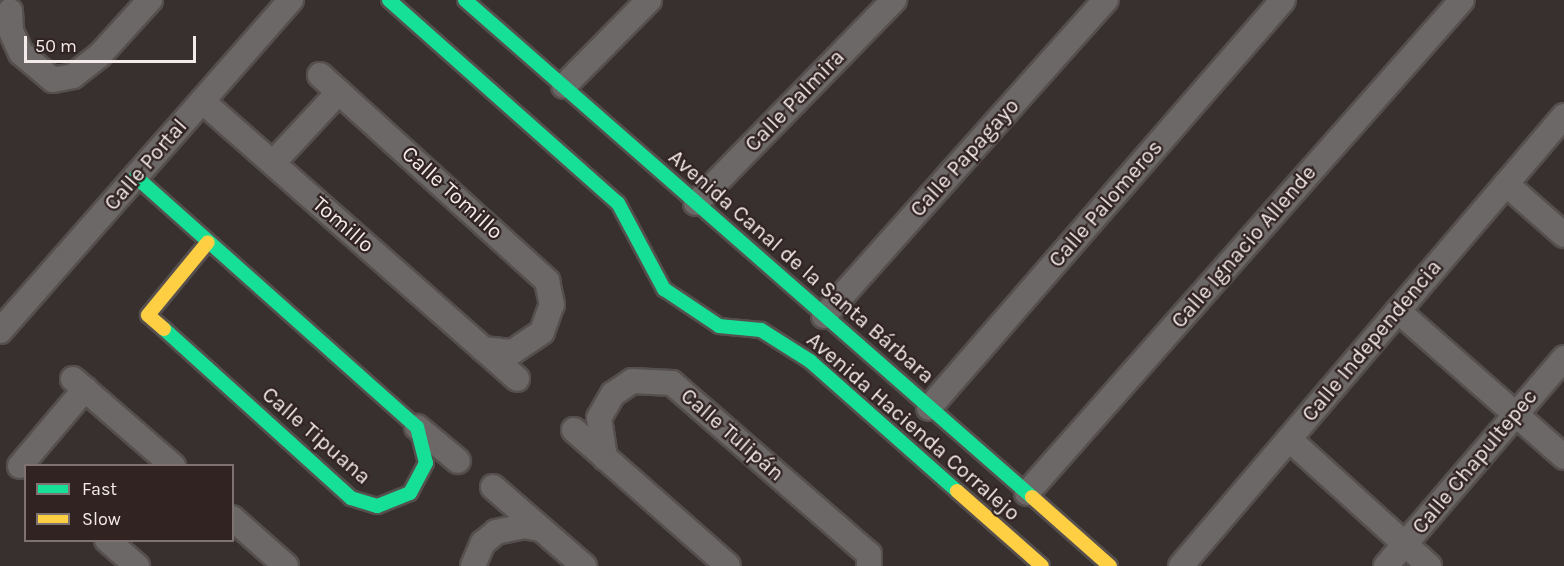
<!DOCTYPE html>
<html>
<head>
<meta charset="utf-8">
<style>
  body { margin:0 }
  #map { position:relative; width:1564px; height:566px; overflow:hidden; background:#38302e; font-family:Karla,sans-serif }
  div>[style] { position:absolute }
  .roads { filter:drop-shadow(2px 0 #554f4d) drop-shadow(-2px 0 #554f4d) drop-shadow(0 2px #554f4d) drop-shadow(0 -2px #554f4d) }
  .street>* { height:24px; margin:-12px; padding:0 12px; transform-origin:12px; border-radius:12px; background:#6d6868 }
  .fast>* { height:14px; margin:-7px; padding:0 7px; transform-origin:7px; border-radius:7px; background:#16e098 }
  .slow>* { height:14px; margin:-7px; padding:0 7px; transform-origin:7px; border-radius:7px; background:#ffcf43 }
  span { translate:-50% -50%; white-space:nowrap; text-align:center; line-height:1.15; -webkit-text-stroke:4.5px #312322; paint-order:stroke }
  .street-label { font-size:22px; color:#f3eae9 }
  .legend { position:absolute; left:24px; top:464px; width:210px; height:78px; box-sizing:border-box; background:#312322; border:2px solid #7f7372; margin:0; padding:8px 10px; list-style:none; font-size:18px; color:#f3eae9 }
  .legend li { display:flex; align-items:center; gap:12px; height:30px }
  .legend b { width:30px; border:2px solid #7f7372 }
  .scale { position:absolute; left:24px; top:36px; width:172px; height:27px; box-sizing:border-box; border:3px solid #f3eae9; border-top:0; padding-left:8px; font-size:18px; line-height:21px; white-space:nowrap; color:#f3eae9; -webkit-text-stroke:4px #312322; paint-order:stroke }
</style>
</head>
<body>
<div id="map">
  <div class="roads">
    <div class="street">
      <i style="left:10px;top:11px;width:20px;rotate:87deg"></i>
      <i style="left:11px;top:31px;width:24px;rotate:66deg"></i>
      <i style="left:21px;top:53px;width:42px;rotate:40.2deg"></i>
      <i style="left:53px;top:80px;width:20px;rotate:-11deg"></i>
      <i style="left:73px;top:76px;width:33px;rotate:-38deg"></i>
      <i style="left:99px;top:56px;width:76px;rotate:-47.7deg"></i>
      <i style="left:320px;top:75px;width:307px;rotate:42.2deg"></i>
      <i style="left:547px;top:281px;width:24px;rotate:78deg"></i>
      <i style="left:552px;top:304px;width:30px;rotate:110deg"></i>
      <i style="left:542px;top:332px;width:36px;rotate:146deg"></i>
      <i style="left:512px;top:352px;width:29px;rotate:-174deg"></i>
      <i style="left:564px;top:86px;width:121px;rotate:-45.3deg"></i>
      <i style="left:202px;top:101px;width:420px;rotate:41.4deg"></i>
      <i style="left:273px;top:163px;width:97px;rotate:-47.1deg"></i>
      <i style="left:1506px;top:184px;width:77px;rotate:41.3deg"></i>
      <i style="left:696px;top:203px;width:284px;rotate:-45.7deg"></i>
      <i style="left:1398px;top:311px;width:221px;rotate:41.3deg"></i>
      <i style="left:824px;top:316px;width:424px;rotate:-48.3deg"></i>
      <i style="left:0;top:331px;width:441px;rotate:-48.7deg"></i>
      <i style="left:73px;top:379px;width:133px;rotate:41deg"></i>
      <i style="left:929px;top:408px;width:540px;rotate:-49.05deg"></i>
      <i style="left:417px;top:427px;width:53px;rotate:39.7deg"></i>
      <i style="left:574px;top:430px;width:205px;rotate:41.4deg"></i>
      <i style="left:1289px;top:439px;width:189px;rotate:42.2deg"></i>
      <i style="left:605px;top:458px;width:40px;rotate:-98.5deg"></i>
      <i style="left:599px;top:418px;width:28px;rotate:-60deg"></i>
      <i style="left:613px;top:394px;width:23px;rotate:-34deg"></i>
      <i style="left:632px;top:381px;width:40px;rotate:2.9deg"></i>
      <i style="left:672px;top:383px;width:261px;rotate:41deg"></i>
      <i style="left:869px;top:554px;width:12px;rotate:90deg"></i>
      <i style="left:20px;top:466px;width:101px;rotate:-49.8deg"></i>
      <i style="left:493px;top:487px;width:121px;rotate:41deg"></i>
      <i style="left:1027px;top:493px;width:657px;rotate:-48.58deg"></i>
      <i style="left:232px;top:518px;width:72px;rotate:41.6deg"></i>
      <i style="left:107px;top:540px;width:40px;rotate:41deg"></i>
      <i style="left:473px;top:566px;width:25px;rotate:-67deg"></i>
      <i style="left:483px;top:543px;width:17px;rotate:-40deg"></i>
      <i style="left:496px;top:532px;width:29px;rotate:-12deg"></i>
      <i style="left:524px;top:526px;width:16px;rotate:11deg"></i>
      <i style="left:1181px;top:566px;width:591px;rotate:-49.6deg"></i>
      <i style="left:1386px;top:566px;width:274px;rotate:-49.4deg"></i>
    </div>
    <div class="fast">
      <i style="left:389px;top:0;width:306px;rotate:41.6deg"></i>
      <i style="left:618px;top:203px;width:98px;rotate:61.9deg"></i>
      <i style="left:664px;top:289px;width:66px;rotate:33.9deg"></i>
      <i style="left:719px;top:326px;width:42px;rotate:5.4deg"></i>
      <i style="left:761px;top:330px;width:58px;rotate:32.3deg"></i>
      <i style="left:810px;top:361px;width:196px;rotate:41.5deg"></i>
      <i style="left:465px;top:0;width:754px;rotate:41.24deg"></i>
      <i style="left:136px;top:177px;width:376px;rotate:41.7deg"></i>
      <i style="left:417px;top:427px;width:37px;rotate:76deg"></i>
      <i style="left:426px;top:463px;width:34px;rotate:118deg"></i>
      <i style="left:410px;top:493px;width:35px;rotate:158deg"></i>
      <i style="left:377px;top:506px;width:27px;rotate:-163deg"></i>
      <i style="left:351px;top:498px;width:252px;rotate:-137.9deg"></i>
    </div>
    <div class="slow">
      <i style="left:164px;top:329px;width:21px;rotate:-139deg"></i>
      <i style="left:148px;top:315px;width:94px;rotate:-50.6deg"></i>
      <i style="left:957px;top:491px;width:113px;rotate:41.4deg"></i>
      <i style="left:1032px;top:497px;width:104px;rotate:41.5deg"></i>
    </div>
  </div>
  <div class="street-label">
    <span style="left:795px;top:101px;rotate:-46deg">Calle Palmira</span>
    <span style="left:965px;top:158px;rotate:-48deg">Calle Papagayo</span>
    <span style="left:146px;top:165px;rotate:-49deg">Calle Portal</span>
    <span style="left:452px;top:193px;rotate:42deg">Calle Tomillo</span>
    <span style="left:1106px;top:204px;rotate:-49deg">Calle Palomeros</span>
    <span style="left:343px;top:225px;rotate:41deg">Tomillo</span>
    <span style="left:1244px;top:247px;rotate:-49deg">Calle Ignacio Allende</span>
    <span style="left:801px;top:267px;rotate:41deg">Avenida Canal de la Santa Bárbara</span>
    <span style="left:1372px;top:341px;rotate:-50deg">Calle Independencia</span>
    <span style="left:913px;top:427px;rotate:41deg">Avenida Hacienda Corralejo</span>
    <span style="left:732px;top:435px;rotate:41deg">Calle Tulipán</span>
    <span style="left:316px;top:436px;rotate:41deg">Calle Tipuana</span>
    <span style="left:1475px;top:462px;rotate:-50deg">Calle Chapultepec</span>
  </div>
  <ul class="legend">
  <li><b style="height:8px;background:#16e098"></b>Fast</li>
  <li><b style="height:8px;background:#ffcf43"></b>Slow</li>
  </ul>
  <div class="scale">50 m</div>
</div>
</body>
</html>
